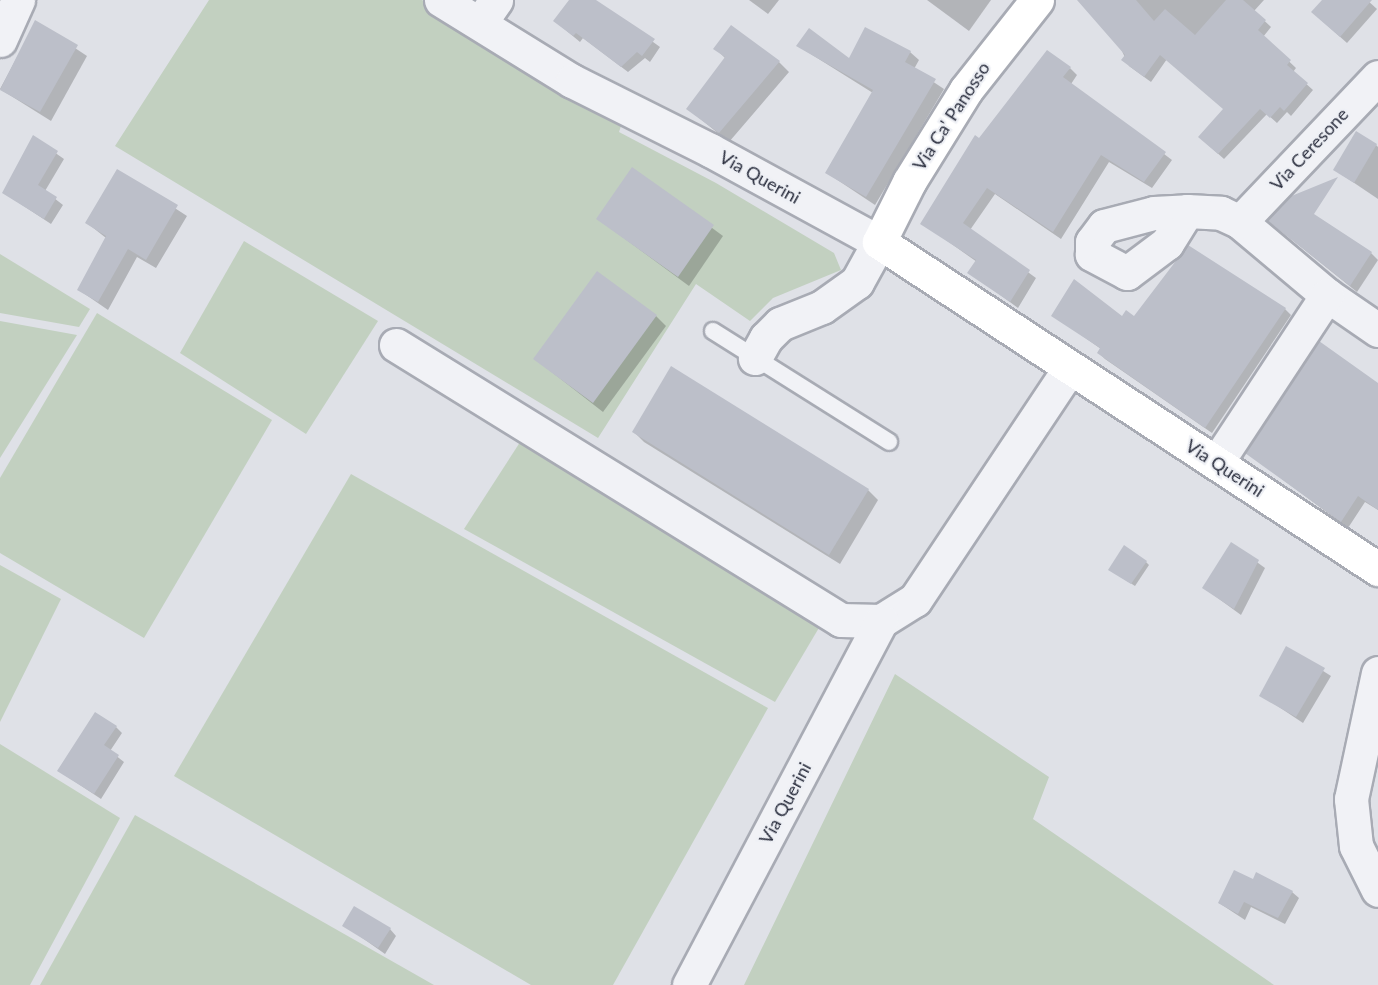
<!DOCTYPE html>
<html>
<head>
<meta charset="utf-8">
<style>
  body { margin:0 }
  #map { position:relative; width:1378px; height:985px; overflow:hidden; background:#dfe1e7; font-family:Lato,sans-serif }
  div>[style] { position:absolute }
  .green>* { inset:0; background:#c2d0c0 }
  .shadow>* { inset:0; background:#0003 }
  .building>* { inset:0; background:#bcbfc9 }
  .roads { filter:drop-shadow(2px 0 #a8abb4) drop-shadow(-2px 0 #a8abb4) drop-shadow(0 2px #a8abb4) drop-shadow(0 -2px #a8abb4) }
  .lane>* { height:16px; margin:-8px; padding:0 8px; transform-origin:8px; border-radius:8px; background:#f1f2f6 }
  .street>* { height:33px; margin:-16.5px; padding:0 16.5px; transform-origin:16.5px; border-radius:16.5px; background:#f1f2f6 }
  .secondary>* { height:33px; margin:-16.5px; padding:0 16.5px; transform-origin:16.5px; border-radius:16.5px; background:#fff }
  span { translate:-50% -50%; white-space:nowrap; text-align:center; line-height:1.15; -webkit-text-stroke:4.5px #eef0f5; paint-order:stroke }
  .street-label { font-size:18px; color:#292d3d }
</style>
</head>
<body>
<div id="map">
  <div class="green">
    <i style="clip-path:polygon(209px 0,422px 0,564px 90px,624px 117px,619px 132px,716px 183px,834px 253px,841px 270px,773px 298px,750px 321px,696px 284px,598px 438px,115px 146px)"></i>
    <i style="clip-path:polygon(244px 241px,378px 321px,306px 434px,180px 353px)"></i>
    <i style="clip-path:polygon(0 254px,90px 309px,79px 327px,0 313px)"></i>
    <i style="clip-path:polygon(97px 313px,272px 420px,144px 638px,0 553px,0 478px)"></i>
    <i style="clip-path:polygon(0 321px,77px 335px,0 458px)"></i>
    <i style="clip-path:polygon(524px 436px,823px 621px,775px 702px,464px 529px)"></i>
    <i style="clip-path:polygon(351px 474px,768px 708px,613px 985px,531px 985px,174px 776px)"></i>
    <i style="clip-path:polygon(0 565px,61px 599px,0 722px)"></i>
    <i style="clip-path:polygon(895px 674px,1049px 777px,1033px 819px,1274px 985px,744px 985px)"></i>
    <i style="clip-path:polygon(0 744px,120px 818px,30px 985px,0 985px)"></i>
    <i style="clip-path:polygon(135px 815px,434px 985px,40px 985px)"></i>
  </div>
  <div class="shadow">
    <i style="clip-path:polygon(571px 0,595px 0,660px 47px,650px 62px,645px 58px,628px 72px,583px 38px,580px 42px,562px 27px)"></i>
    <i style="clip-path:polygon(749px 0,779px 0,768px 14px)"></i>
    <i style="clip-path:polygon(927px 0,991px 0,969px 31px)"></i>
    <i style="clip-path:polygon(1098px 0,1264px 0,1254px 11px,1271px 27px,1263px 37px,1296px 68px,1293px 72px,1313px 90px,1291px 116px,1287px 112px,1277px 123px,1267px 114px,1224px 159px,1206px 143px,1225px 110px,1167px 59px,1151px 82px,1129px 66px)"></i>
    <i style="clip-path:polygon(1324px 0,1367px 0,1377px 9px,1347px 43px,1320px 19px)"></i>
    <i style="clip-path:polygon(36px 22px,87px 56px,51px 121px,0 89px)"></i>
    <i style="clip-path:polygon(798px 46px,849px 61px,910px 52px,919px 60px,914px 69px,944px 89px,875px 205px,827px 173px,873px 93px)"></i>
    <i style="clip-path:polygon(715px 48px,779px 62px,789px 72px,729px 142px,688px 109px,726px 59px)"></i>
    <i style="clip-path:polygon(1070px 68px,1077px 75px,1071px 84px,1172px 160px,1152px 188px,1109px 162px,1061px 239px,995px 194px,970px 230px,1036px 278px,1018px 308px,969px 272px,977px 262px,922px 223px,980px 140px)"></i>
    <i style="clip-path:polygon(34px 138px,64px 159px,45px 191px,63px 205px,51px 224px,4px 193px)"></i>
    <i style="clip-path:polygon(1376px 145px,1378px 147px,1378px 199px,1335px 170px)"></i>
    <i style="clip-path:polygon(632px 169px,723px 236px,689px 286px,598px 219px)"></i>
    <i style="clip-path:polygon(118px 171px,187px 216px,156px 268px,137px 257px,108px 310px,79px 290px,106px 238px,87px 223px)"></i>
    <i style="clip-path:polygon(1276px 227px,1371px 253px,1378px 260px,1357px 292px)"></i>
    <i style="clip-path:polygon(1285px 309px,1291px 315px,1212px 433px,1105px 359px,1099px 353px,1101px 349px,1053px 315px,1135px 318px)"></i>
    <i style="clip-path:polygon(656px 316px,666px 326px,603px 412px,535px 359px)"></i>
    <i style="clip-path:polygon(1378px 386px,1378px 510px,1365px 502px,1348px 528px,1247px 453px)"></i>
    <i style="clip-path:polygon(634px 432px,868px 490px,878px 500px,840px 564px,644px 442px)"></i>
    <i style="clip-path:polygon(1232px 544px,1265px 568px,1241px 615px,1204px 588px)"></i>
    <i style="clip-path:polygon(1146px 562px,1149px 565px,1135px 586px,1113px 572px)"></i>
    <i style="clip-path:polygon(1287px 648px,1331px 676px,1303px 723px,1261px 695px)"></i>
    <i style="clip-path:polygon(116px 727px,122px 733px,110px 751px,124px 762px,101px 799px,59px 771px)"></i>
    <i style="clip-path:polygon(1254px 881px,1292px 892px,1299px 898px,1285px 924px,1251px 907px,1245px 920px,1219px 903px)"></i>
    <i style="clip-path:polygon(344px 925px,390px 929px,396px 936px,385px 954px)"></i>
  </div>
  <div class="building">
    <i style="clip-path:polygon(569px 0,596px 0,655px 39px,642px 56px,637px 52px,621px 67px,576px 33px,573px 36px,553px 21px)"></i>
    <i style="clip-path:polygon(1077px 0,1136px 0,1154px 21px,1165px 9px,1195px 35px,1226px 0,1243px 0,1266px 20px,1258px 30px,1291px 60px,1287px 65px,1308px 83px,1284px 111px,1280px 107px,1270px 118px,1260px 109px,1218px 154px,1198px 137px,1223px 109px,1160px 55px,1144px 77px,1121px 60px,1125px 55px)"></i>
    <i style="clip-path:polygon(1322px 0,1372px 0,1340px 37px,1311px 12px)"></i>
    <i style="clip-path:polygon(35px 20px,78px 45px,40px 112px,0 90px)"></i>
    <i style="clip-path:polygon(731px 25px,780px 61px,719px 133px,686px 109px,725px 57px,713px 49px)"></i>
    <i style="clip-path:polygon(865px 27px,911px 51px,905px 62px,936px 79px,866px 197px,825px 173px,873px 90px,796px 46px,809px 28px,849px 58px)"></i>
    <i style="clip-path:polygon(1047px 50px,1071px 67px,1063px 77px,1166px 152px,1144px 182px,1101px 155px,1053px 232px,987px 188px,963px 223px,1030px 270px,1010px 302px,967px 273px,976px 260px,920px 224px,975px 135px,979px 138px)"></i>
    <i style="clip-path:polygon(1356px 131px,1377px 144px,1354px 183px,1333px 170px)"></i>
    <i style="clip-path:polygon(33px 135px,58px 151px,38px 185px,57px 197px,44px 219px,2px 193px)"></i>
    <i style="clip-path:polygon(632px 167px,714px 225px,678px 277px,596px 219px)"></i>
    <i style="clip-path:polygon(117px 169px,178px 205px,146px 260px,128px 249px,98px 302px,77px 290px,106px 236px,85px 223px)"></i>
    <i style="clip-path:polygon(1338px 177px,1314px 214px,1372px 252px,1350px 286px,1267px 220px,1289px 197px)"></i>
    <i style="clip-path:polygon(1188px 245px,1286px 308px,1205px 428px,1097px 353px,1100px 348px,1051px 316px,1074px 279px,1122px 316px,1126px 310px,1134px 316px)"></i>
    <i style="clip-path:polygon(597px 271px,657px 315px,593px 403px,533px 359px)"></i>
    <i style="clip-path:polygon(1319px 341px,1378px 383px,1378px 510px,1358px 496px,1341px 522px,1245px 453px)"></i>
    <i style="clip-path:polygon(671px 366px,869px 489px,829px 555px,632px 432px)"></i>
    <i style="clip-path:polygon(1231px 542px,1259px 560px,1234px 609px,1202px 588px)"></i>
    <i style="clip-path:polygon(1124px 545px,1147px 561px,1131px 584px,1108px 570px)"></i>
    <i style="clip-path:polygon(1286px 646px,1325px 668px,1296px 717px,1259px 696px)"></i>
    <i style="clip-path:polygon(95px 712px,117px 726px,104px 745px,119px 755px,94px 794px,57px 771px)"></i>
    <i style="clip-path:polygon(1234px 870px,1253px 879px,1256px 872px,1293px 891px,1278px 918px,1244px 902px,1238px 914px,1218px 903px)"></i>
    <i style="clip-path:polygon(354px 906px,391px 928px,378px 948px,342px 926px)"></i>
  </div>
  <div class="roads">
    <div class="lane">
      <i style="left:713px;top:331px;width:208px;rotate:32.2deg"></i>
    </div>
    <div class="street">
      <i style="left:441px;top:0;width:154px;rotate:31.7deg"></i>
      <i style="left:572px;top:81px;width:154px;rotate:26.6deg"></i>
      <i style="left:710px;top:150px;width:192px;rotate:28.6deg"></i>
      <i style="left:879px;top:242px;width:46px;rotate:118.8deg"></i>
      <i style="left:857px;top:282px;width:43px;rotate:144.5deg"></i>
      <i style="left:822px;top:307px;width:45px;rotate:158deg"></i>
      <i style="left:780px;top:324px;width:20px;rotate:135deg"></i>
      <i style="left:766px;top:338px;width:23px;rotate:119deg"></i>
      <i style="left:480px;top:23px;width:28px;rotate:-55deg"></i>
      <i style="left:0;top:40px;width:44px;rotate:-65.8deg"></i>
      <i style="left:1378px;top:77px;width:200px;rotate:133.6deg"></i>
      <i style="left:1240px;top:222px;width:114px;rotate:40deg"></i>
      <i style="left:1327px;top:295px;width:62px;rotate:34.5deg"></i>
      <i style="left:1187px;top:211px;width:38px;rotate:122deg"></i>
      <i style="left:1167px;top:243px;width:50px;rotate:143.1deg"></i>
      <i style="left:1127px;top:273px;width:40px;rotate:-152deg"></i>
      <i style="left:1092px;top:254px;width:12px;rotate:-90deg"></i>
      <i style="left:1092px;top:242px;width:20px;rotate:-53deg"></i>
      <i style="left:1104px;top:226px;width:52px;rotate:-14.6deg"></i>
      <i style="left:1154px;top:213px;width:33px;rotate:-3deg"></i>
      <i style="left:1187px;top:211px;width:34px;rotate:3deg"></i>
      <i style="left:1221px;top:213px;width:21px;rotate:25deg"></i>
      <i style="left:396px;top:345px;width:523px;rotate:31.72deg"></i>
      <i style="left:841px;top:620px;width:40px;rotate:1.4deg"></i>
      <i style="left:881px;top:621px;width:40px;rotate:-32deg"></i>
      <i style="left:915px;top:600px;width:278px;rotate:-56.3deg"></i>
      <i style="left:1217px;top:462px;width:200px;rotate:-56.6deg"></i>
      <i style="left:1378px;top:673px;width:129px;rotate:102.1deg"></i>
      <i style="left:1351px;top:799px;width:47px;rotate:83.9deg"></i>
      <i style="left:1356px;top:846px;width:49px;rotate:63.4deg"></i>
      <i style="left:689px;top:985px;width:412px;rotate:-62.2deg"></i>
    </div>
    <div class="secondary">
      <i style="left:1037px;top:0;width:115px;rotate:128.3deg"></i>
      <i style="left:966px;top:90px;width:108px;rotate:121.8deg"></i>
      <i style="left:909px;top:182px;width:67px;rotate:116.6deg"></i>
      <i style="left:879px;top:242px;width:597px;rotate:33.24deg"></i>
    </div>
  </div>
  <div class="street-label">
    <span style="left:951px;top:116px;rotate:-57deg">Via Ca' Panosso</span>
    <span style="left:1309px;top:149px;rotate:-47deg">Via Ceresone</span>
    <span style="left:760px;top:177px;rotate:29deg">Via Querini</span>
    <span style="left:1225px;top:468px;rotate:33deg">Via Querini</span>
    <span style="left:785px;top:803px;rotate:-62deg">Via Querini</span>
  </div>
</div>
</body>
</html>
